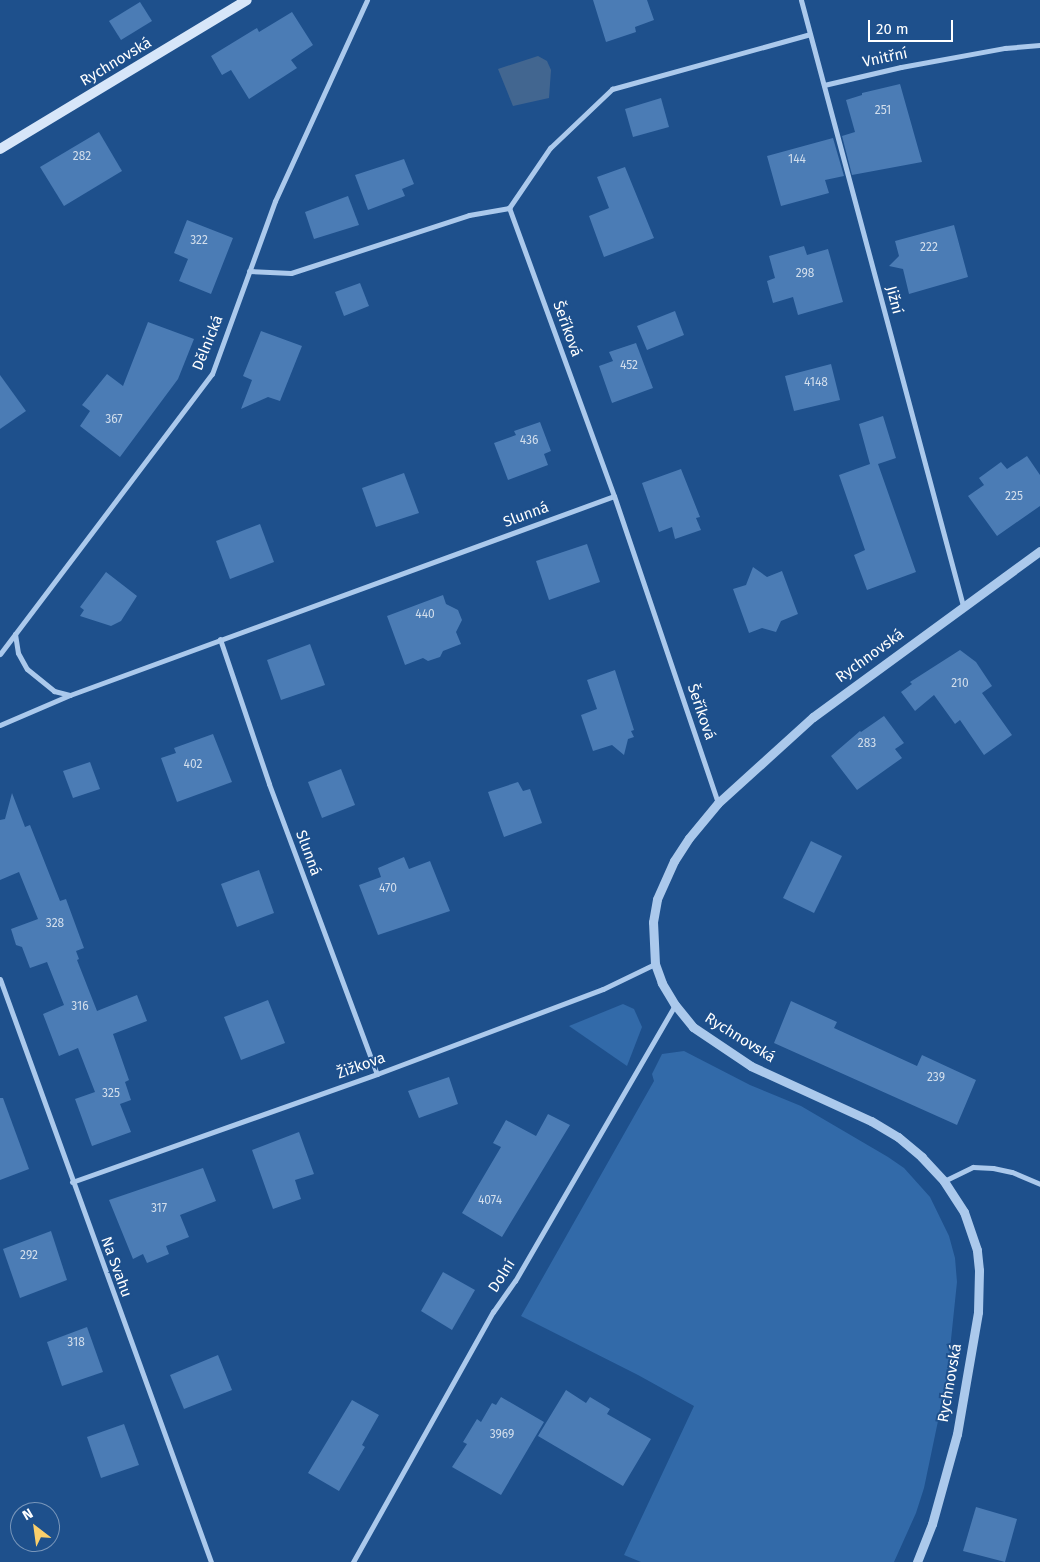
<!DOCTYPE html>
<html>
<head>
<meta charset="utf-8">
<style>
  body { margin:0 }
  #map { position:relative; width:1040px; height:1562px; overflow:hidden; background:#1e508c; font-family:"Fira Sans",sans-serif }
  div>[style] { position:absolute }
  .green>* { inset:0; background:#326aa9 }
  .water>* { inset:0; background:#426690 }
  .building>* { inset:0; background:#4b7cb5 }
  .minor>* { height:5px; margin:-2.5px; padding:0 2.5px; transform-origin:2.5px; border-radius:2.5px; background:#abc9ec }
  .tertiary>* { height:9px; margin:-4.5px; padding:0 4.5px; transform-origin:4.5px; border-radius:4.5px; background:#abc9ec }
  .secondary>* { height:10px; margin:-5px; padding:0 5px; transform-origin:5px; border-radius:5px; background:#d7e6f9 }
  span { translate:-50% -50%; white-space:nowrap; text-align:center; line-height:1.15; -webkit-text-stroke:4px #1e508c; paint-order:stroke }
  .number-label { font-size:12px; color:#d2deec }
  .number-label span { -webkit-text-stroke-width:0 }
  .street-label { font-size:15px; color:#fff }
  .north { position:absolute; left:10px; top:1502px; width:50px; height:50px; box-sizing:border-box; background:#1e508c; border:1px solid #7896ba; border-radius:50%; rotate:330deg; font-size:14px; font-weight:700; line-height:20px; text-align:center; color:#fff }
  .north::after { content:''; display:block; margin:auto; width:18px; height:22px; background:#facf6b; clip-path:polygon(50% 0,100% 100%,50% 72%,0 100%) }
  .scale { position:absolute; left:868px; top:20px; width:85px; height:22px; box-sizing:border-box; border:2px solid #fff; border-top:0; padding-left:6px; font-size:15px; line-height:18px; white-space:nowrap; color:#fff; -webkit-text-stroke:4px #1e508c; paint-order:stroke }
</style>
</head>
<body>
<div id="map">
  <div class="green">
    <i style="clip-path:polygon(623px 1004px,634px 1009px,642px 1027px,627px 1066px,569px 1026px)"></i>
    <i style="clip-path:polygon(684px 1051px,750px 1085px,801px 1106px,888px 1157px,904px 1168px,930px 1197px,949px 1236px,955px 1258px,957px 1282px,947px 1378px,924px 1488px,916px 1513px,894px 1562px,641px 1562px,624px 1555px,694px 1406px,638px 1375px,521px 1316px,654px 1081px,652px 1074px,662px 1054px)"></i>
  </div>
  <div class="water">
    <i style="clip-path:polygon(538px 56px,547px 61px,551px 70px,549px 98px,513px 106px,498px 69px)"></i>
  </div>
  <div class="building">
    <i style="clip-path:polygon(593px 0,647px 0,654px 20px,635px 27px,636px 32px,606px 42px)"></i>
    <i style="clip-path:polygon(140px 2px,152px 21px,121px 40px,109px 21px)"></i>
    <i style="clip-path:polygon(292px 12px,313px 45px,291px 60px,297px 68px,249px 99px,231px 70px,222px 75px,211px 56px,257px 28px,259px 32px)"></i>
    <i style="clip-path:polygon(900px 84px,922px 162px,852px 175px,842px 136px,855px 132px,846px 100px,862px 95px,862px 93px)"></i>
    <i style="clip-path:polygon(661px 98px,669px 127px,633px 137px,625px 109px)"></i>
    <i style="clip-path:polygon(99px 132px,122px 171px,64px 206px,40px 167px)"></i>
    <i style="clip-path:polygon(833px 138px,844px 176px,825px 180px,829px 193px,781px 206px,767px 156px)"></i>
    <i style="clip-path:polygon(404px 159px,414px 184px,402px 189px,405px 196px,368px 210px,355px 175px)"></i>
    <i style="clip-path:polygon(625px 167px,654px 238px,604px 257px,589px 216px,609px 208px,597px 177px)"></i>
    <i style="clip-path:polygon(348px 196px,359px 225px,314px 239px,305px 212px)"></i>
    <i style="clip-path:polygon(187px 220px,233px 238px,211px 294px,179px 281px,188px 259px,174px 253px)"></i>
    <i style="clip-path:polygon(954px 225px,968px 277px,909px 294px,903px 269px,889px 266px,899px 256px,895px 241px)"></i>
    <i style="clip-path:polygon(804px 246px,807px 255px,828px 249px,843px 302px,798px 315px,793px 297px,773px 303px,767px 281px,775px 278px,769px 256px)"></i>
    <i style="clip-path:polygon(360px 283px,369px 306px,344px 316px,335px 292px)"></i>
    <i style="clip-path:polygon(675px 311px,684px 335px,647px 350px,637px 326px)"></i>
    <i style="clip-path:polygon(148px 322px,194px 339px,178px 379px,120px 457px,80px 426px,90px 411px,82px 405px,107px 374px,123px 386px)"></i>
    <i style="clip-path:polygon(261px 331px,302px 346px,280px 401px,268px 397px,241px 409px,252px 380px,243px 376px)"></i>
    <i style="clip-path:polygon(636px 343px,653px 388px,612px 403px,599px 366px,613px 361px,609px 352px)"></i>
    <i style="clip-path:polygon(831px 364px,840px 400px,794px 411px,785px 376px)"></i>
    <i style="clip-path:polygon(0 375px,26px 411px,0 429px)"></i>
    <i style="clip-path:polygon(883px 416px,896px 458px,878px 464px,916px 572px,867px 590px,854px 555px,865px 550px,839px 475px,870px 464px,859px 424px)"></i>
    <i style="clip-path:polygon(540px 422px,551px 451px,544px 454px,548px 465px,508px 480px,494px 443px,516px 435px,514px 431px)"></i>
    <i style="clip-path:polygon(1027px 456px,1040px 475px,1040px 506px,997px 536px,968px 496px,984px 485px,979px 478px,1001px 462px,1007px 469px)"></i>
    <i style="clip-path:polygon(681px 469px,700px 517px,696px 518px,701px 530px,675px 539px,672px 527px,659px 532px,642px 483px)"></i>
    <i style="clip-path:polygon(404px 473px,419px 513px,376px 527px,362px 488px)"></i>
    <i style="clip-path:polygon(260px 524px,274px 562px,230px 579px,216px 541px)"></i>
    <i style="clip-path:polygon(587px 544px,600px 582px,549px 600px,536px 561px)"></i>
    <i style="clip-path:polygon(753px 567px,767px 577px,782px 571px,798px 614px,781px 621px,776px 632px,762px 628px,749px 633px,733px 589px,746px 585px)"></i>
    <i style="clip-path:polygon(106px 572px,137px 596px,121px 621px,111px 626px,80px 616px,84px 610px,80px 607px)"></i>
    <i style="clip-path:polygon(443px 595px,446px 604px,458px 610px,462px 620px,456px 632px,461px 644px,443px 651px,440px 657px,428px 661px,423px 658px,405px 665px,387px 616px)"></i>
    <i style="clip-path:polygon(310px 644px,325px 685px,281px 700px,267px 660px)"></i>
    <i style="clip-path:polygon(960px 650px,976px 662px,992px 686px,982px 693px,1012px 735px,984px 755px,960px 720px,955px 724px,934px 695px,915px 711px,901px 692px,912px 684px,910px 682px)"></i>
    <i style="clip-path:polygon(615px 670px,634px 730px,631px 731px,634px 737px,628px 739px,624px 755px,612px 745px,593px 751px,581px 715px,597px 709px,587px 680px)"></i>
    <i style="clip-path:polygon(884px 716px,904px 743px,895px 749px,902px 758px,857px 790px,831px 756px,860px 731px,861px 732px)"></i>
    <i style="clip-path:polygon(213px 734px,232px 782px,177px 802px,161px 758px,176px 753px,174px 748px)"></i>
    <i style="clip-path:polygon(90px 762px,100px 789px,73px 798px,63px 771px)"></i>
    <i style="clip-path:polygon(341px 769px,355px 805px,322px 818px,308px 782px)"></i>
    <i style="clip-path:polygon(518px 782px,523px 791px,530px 789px,542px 823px,504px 837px,488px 792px)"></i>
    <i style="clip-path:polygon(12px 793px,25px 827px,30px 825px,60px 901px,66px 899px,84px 948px,76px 951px,79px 959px,77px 960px,97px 1011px,137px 995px,147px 1021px,113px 1034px,129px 1080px,125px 1082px,131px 1100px,120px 1104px,131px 1132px,92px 1146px,75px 1099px,95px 1092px,78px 1048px,59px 1056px,43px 1014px,64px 1005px,47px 962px,30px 968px,22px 947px,16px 945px,11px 929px,38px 919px,19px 872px,0 880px,0 820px,5px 819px)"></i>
    <i style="clip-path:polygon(811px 841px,842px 856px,814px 913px,783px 898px)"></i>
    <i style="clip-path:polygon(404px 857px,409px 869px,430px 861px,450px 911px,378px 935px,359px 885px,381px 877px,378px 868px)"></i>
    <i style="clip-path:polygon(259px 870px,274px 913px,237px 927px,221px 884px)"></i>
    <i style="clip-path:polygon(268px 1000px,285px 1043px,241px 1060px,224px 1017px)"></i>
    <i style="clip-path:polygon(791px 1001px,837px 1022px,834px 1028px,917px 1066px,922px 1055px,976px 1080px,957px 1125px,774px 1043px)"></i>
    <i style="clip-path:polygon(449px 1077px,458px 1104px,419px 1118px,408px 1091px)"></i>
    <i style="clip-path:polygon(0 1098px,3px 1098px,29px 1169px,0 1180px)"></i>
    <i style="clip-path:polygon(548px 1114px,570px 1125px,502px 1237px,462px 1213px,501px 1147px,493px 1143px,506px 1120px,536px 1136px)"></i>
    <i style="clip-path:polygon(299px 1132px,314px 1174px,295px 1180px,301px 1199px,273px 1209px,252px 1150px)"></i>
    <i style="clip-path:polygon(203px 1168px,216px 1201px,180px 1215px,189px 1237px,166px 1246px,169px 1254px,147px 1263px,143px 1254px,133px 1259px,109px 1200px)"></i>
    <i style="clip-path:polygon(51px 1231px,67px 1280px,20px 1298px,3px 1249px)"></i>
    <i style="clip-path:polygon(443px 1272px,475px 1290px,452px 1330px,421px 1311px)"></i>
    <i style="clip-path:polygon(87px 1327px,103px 1372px,62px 1386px,47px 1342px)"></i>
    <i style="clip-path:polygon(218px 1355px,232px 1390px,184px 1409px,170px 1375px)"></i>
    <i style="clip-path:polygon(566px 1390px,586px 1403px,590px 1397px,610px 1409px,607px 1414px,651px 1439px,623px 1486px,538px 1436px)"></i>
    <i style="clip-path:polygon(501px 1397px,544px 1422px,501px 1495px,452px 1467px,467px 1444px,463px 1442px,477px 1419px,481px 1422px,492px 1403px,496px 1405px)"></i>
    <i style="clip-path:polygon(352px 1400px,379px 1415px,362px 1445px,365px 1447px,339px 1491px,308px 1473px)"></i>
    <i style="clip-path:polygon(124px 1424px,139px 1465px,101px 1478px,87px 1437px)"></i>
    <i style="clip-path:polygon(976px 1507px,1017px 1519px,1005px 1562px,963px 1551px)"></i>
  </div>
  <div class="minor">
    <i style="left:801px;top:0;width:627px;rotate:75.03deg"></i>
    <i style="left:824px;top:85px;width:79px;rotate:-13.2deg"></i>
    <i style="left:901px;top:67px;width:106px;rotate:-10.4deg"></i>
    <i style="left:1005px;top:48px;width:35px;rotate:-5deg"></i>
    <i style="left:249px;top:271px;width:42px;rotate:2.7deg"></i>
    <i style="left:291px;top:273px;width:187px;rotate:-18deg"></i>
    <i style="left:469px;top:215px;width:41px;rotate:-9.9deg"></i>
    <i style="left:15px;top:634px;width:19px;rotate:81deg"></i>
    <i style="left:18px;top:653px;width:18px;rotate:61deg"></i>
    <i style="left:27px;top:669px;width:35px;rotate:39deg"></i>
    <i style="left:54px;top:691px;width:16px;rotate:14deg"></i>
    <i style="left:220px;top:639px;width:153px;rotate:71.3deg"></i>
    <i style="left:269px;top:784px;width:309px;rotate:69.6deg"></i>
    <i style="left:0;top:654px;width:351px;rotate:-52.9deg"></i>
    <i style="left:212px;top:374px;width:184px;rotate:-70deg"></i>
    <i style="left:275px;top:201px;width:221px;rotate:-65.4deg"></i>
    <i style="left:0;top:725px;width:76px;rotate:-23.2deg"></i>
    <i style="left:70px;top:695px;width:579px;rotate:-20.09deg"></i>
    <i style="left:718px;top:803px;width:324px;rotate:-108.7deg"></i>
    <i style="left:614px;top:496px;width:307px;rotate:-110deg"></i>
    <i style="left:509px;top:208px;width:73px;rotate:-55.7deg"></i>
    <i style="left:550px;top:148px;width:86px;rotate:-43.6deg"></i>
    <i style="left:612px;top:89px;width:205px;rotate:-15.5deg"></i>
    <i style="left:0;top:979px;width:620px;rotate:70.1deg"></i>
    <i style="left:944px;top:1181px;width:32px;rotate:-26deg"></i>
    <i style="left:973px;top:1167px;width:20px;rotate:3deg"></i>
    <i style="left:993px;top:1168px;width:19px;rotate:12deg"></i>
    <i style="left:1012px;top:1172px;width:30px;rotate:23deg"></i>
    <i style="left:72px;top:1182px;width:324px;rotate:-19.5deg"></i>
    <i style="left:377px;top:1074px;width:241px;rotate:-20.6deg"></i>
    <i style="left:603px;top:989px;width:58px;rotate:-25.7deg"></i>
    <i style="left:353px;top:1562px;width:287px;rotate:-60.8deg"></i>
    <i style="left:493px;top:1312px;width:38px;rotate:-55deg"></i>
    <i style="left:515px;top:1281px;width:319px;rotate:-59.9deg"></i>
  </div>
  <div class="tertiary">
    <i style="left:917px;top:1562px;width:41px;rotate:-68.5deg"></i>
    <i style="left:932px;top:1524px;width:93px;rotate:-74.5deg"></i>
    <i style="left:957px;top:1434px;width:124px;rotate:-80.2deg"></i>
    <i style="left:978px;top:1312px;width:42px;rotate:-88.6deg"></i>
    <i style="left:979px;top:1270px;width:20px;rotate:-96deg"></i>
    <i style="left:977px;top:1250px;width:40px;rotate:-108.9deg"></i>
    <i style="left:964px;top:1212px;width:37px;rotate:-123deg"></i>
    <i style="left:944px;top:1181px;width:33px;rotate:-133deg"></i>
    <i style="left:922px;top:1157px;width:31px;rotate:-140deg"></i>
    <i style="left:898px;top:1137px;width:31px;rotate:-149deg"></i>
    <i style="left:871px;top:1121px;width:132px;rotate:-155.4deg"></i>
    <i style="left:751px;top:1066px;width:70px;rotate:-146.1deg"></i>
    <i style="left:693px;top:1027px;width:28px;rotate:-129deg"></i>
    <i style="left:675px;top:1005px;width:26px;rotate:-121deg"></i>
    <i style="left:662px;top:983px;width:20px;rotate:-110deg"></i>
    <i style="left:655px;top:964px;width:42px;rotate:-92.7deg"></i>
    <i style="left:653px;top:922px;width:23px;rotate:-80deg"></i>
    <i style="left:657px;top:899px;width:42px;rotate:-65.9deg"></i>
    <i style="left:674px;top:861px;width:27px;rotate:-57deg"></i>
    <i style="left:689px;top:838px;width:45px;rotate:-50.4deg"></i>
    <i style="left:718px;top:803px;width:128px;rotate:-42.2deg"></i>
    <i style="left:813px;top:717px;width:281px;rotate:-36.2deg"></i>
  </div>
  <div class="secondary">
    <i style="left:0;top:149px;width:288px;rotate:-31.1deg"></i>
  </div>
  <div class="number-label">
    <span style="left:883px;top:111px">251</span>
    <span style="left:82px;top:157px">282</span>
    <span style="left:797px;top:160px">144</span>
    <span style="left:199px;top:241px">322</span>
    <span style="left:929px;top:248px">222</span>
    <span style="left:805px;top:274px">298</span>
    <span style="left:629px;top:366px">452</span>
    <span style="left:816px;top:383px">4148</span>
    <span style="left:114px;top:420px">367</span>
    <span style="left:529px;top:441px">436</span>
    <span style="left:1014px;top:497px">225</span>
    <span style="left:425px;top:615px">440</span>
    <span style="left:960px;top:684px">210</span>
    <span style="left:867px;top:744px">283</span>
    <span style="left:193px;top:765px">402</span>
    <span style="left:388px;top:889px">470</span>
    <span style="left:55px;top:924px">328</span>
    <span style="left:80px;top:1007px">316</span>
    <span style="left:936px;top:1078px">239</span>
    <span style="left:111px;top:1094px">325</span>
    <span style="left:490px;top:1201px">4074</span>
    <span style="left:159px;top:1209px">317</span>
    <span style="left:29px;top:1256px">292</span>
    <span style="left:76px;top:1343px">318</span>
    <span style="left:502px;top:1435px">3969</span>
  </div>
  <div class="street-label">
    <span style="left:885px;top:58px;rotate:-12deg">Vnitřní</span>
    <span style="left:116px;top:62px;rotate:-31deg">Rychnovská</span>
    <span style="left:894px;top:300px;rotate:75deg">Jižní</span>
    <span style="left:567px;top:329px;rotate:70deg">Šeříková</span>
    <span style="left:208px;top:343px;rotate:-68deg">Dělnická</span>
    <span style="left:526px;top:515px;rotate:-20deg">Slunná</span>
    <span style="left:870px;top:656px;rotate:-36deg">Rychnovská</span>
    <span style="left:701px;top:712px;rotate:71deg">Šeříková</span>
    <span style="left:308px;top:853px;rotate:70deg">Slunná</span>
    <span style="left:740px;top:1038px;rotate:32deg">Rychnovská</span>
    <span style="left:361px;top:1066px;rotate:-20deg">Žižkova</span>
    <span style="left:116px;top:1267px;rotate:70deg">Na Svahu</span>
    <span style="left:502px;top:1276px;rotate:-57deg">Dolní</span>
    <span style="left:950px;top:1383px;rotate:-80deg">Rychnovská</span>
  </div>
  <div class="north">N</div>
  <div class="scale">20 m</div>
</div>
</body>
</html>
